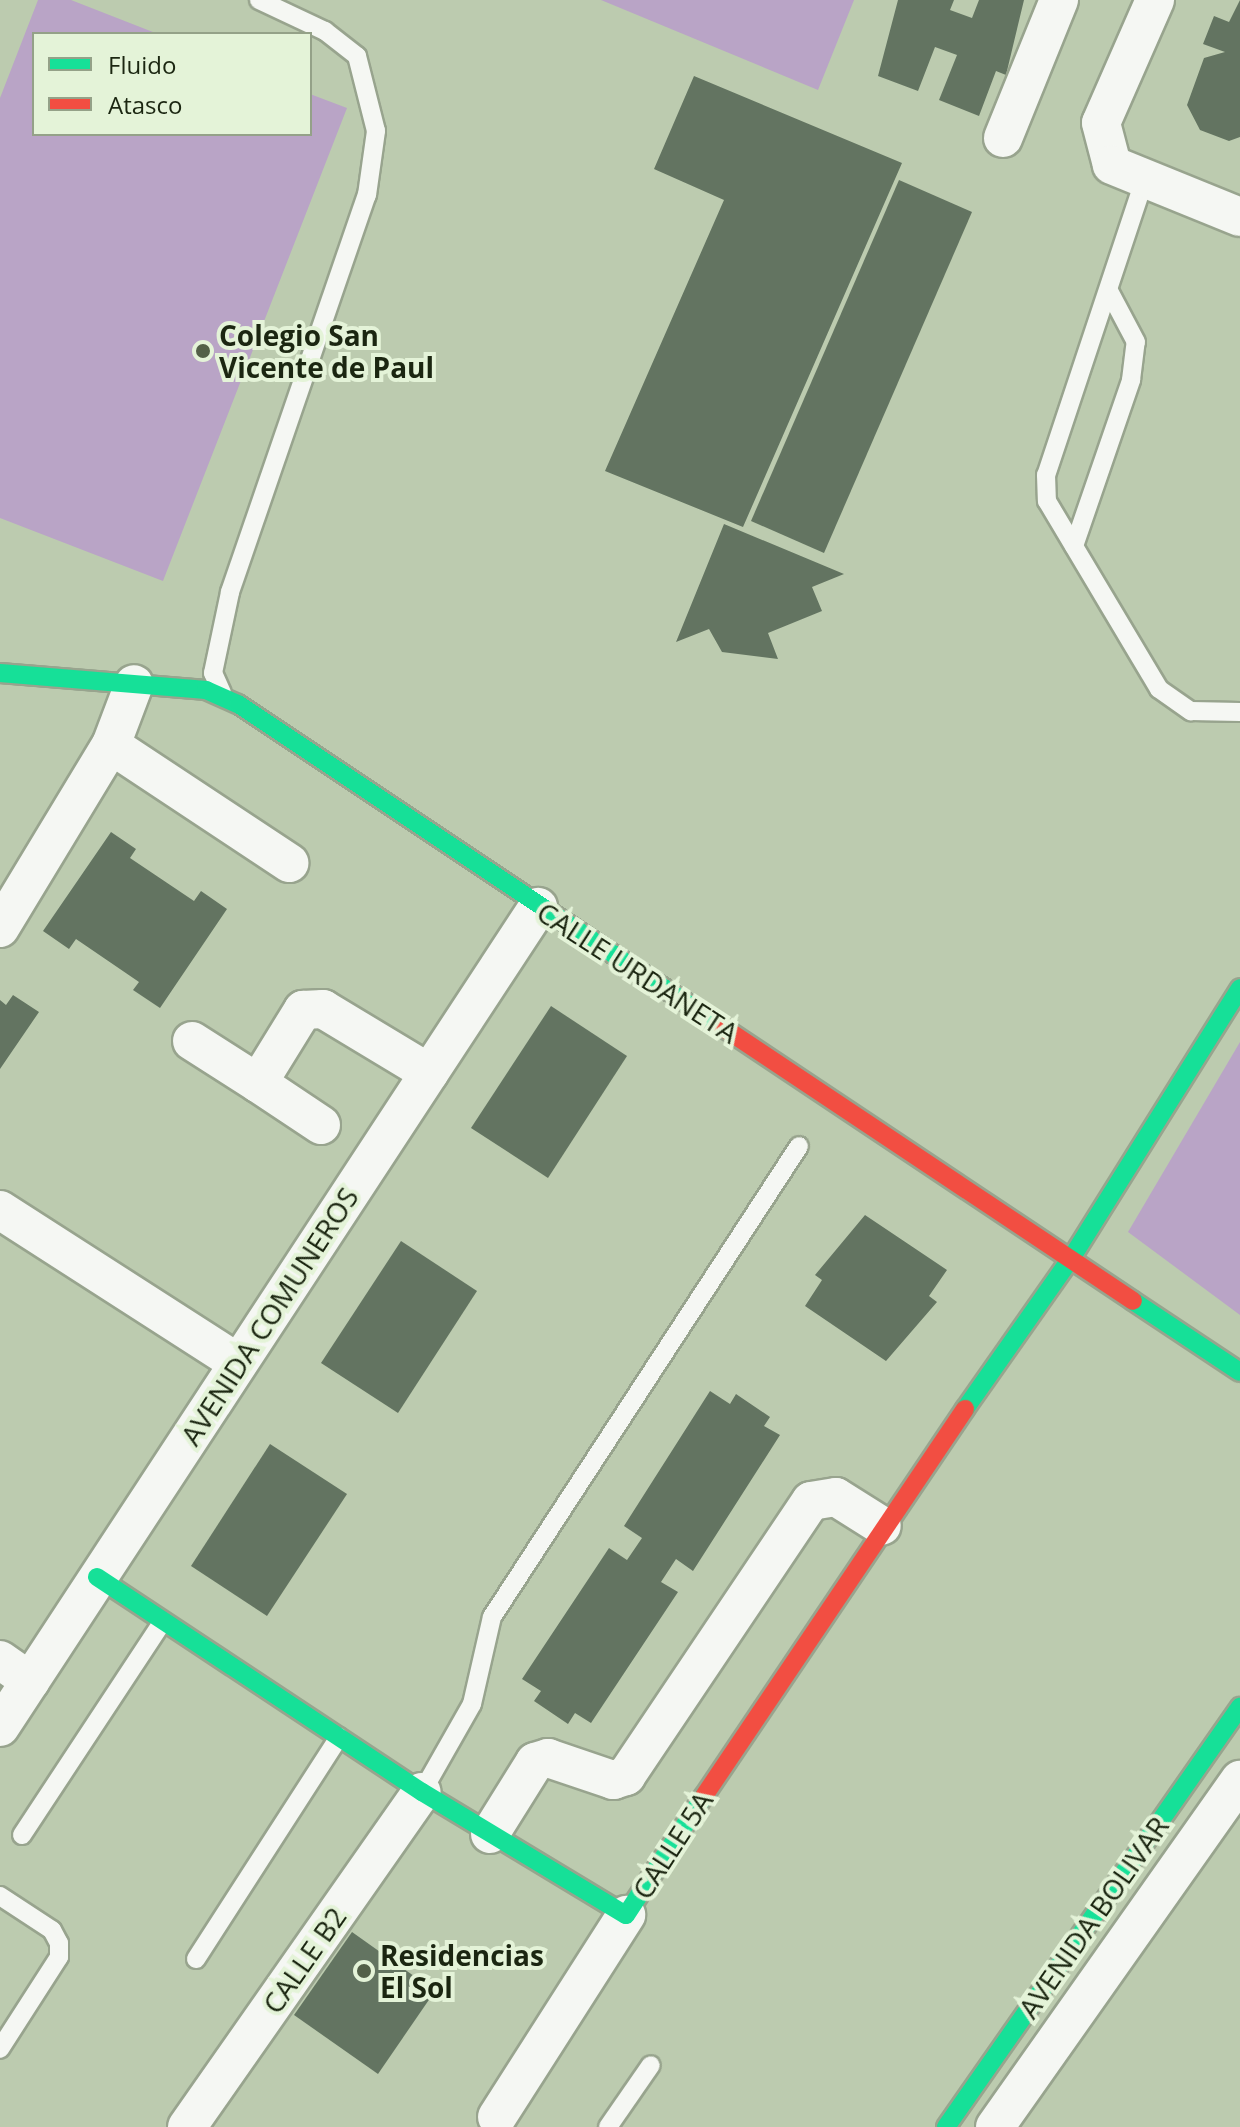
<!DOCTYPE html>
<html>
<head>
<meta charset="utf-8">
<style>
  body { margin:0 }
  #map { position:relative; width:1240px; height:2127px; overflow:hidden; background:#bccbaf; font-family:"Open Sans",sans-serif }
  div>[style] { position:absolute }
  .green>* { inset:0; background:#b9a4c6 }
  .building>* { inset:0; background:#637461 }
  .roads { filter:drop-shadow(2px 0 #98a48e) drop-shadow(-2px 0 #98a48e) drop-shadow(0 2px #98a48e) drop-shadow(0 -2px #98a48e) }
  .lane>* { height:18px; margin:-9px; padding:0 9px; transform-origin:9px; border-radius:9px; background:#f5f7f3 }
  .street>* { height:38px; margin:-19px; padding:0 19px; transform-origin:19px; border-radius:19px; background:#f5f7f3 }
  .fast>* { height:18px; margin:-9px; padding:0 9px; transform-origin:9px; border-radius:9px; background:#16e098 }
  .jam>* { height:18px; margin:-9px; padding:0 9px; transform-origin:9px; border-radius:9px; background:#f24e42 }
  .dots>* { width:22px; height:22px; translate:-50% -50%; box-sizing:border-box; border:4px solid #e4f3d8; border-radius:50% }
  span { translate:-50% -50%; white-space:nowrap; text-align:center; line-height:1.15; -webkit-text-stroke:8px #e4f3d8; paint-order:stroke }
  .poi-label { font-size:28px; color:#1b2611; font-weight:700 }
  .left { translate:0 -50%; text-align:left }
  .street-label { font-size:28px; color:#1b2611 }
  .legend { position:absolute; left:32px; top:32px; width:280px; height:104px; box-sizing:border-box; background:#e4f3d8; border:2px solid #94a188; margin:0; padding:10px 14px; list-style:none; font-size:24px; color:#1b2611 }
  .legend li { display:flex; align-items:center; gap:16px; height:40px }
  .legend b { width:40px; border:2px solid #94a188 }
</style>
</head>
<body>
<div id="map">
  <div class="green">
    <i style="clip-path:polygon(38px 0,71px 0,158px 34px,34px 34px,34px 134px,310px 134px,310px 94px,347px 108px,163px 581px,0 518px,0 98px)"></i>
    <i style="clip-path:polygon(601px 0,854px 0,818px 90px)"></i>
    <i style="clip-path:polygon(1240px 1042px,1240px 1315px,1128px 1232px)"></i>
  </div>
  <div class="building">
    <i style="clip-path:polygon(898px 0,954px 0,950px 10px,972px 18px,979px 0,1024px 0,1006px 75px,996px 71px,979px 116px,939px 100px,957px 55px,935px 47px,918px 91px,878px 76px)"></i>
    <i style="clip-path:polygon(1240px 0,1240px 137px,1229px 141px,1200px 130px,1187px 105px,1204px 58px,1225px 52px,1203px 44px,1214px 16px,1229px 22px)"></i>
    <i style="clip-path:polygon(694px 76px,902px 163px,743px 527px,605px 471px,724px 200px,654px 169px)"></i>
    <i style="clip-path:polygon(899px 180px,972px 212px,824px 553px,751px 521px)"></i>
    <i style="clip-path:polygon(724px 524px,844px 574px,812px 587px,822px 611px,768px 633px,778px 659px,722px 652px,709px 629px,676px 642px)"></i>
    <i style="clip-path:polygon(111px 832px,136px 849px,130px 858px,194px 901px,201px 891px,227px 909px,160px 1008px,133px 990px,139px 982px,76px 939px,69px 949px,43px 931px)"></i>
    <i style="clip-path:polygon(13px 995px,39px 1012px,0 1069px,0 1000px,6px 1005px)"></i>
    <i style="clip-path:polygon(551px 1006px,627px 1056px,548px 1178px,471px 1128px)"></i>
    <i style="clip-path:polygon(865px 1215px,947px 1270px,929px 1296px,937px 1302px,886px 1361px,805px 1306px,822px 1280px,815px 1275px)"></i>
    <i style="clip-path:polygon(401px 1241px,477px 1291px,398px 1413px,321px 1363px)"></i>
    <i style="clip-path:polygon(710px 1391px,730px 1404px,736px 1394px,770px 1417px,764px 1426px,780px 1435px,693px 1571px,676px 1559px,661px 1582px,678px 1592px,591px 1723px,575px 1713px,568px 1724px,534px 1701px,541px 1691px,522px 1679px,609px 1548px,627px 1560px,642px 1538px,624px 1526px)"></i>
    <i style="clip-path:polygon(270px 1444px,347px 1494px,267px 1616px,191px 1566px)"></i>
    <i style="clip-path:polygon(352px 1932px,435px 1991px,378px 2074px,294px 2015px)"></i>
  </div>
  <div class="roads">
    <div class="lane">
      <i style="left:1145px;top:178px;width:313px;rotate:108.4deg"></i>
      <i style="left:1046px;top:475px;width:26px;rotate:88deg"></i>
      <i style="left:1047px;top:501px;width:219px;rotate:59.2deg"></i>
      <i style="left:1159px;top:689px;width:39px;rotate:35deg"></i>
      <i style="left:1191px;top:711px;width:49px;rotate:1.2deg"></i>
      <i style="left:1074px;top:546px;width:176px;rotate:-71deg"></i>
      <i style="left:1131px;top:380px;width:38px;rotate:-83deg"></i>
      <i style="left:1136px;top:342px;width:58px;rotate:-117.9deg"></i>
      <i style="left:222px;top:693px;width:22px;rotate:-114deg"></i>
      <i style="left:213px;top:673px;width:83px;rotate:-78.1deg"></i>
      <i style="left:230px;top:592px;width:420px;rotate:-71deg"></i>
      <i style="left:367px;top:195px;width:65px;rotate:-82deg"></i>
      <i style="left:376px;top:131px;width:77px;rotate:-104.2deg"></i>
      <i style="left:357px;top:56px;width:41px;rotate:-142deg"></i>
      <i style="left:325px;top:31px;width:73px;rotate:-154.8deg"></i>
      <i style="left:422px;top:1792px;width:101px;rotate:-60.4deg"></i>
      <i style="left:472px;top:1704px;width:89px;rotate:-77.1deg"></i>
      <i style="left:492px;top:1617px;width:562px;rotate:-56.9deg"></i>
      <i style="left:22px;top:1835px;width:256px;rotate:-56.6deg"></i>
      <i style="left:0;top:1896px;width:62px;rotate:33.2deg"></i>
      <i style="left:52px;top:1930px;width:15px;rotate:62deg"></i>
      <i style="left:59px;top:1943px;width:14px;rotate:90deg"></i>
      <i style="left:59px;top:1957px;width:109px;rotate:122.7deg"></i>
      <i style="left:196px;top:1959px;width:264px;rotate:-57.2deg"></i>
      <i style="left:608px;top:2127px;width:75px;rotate:-55.3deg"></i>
    </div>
    <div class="street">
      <i style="left:1155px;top:0;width:134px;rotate:113.7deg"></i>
      <i style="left:1101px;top:123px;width:43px;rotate:75.3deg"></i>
      <i style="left:1112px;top:165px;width:138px;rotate:22.1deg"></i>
      <i style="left:1003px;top:138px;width:149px;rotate:-67.9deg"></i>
      <i style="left:111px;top:745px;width:214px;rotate:33.5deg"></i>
      <i style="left:0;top:928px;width:214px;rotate:-58.8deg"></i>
      <i style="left:111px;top:745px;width:65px;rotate:-69.3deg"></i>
      <i style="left:192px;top:1041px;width:78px;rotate:32.5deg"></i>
      <i style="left:321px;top:1125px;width:76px;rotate:-146.3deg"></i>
      <i style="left:258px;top:1083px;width:86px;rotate:-58.3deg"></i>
      <i style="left:303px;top:1010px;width:20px;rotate:-3deg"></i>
      <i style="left:323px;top:1009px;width:124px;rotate:31.1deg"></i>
      <i style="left:0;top:1210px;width:283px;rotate:32.7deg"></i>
      <i style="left:0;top:1660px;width:37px;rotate:35deg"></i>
      <i style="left:0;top:1727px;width:981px;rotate:-56.73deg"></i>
      <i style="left:490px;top:1834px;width:85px;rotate:-58deg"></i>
      <i style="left:535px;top:1762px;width:14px;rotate:-17deg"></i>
      <i style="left:548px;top:1758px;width:69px;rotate:18.7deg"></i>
      <i style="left:613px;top:1780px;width:14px;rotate:-17deg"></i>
      <i style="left:626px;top:1776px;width:331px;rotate:-56.1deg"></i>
      <i style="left:811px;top:1501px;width:25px;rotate:-9deg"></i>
      <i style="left:836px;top:1497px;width:54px;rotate:32.2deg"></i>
      <i style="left:497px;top:2117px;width:240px;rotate:-57.4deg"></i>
      <i style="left:187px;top:2127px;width:409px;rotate:-55deg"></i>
      <i style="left:995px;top:2127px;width:425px;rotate:-54.8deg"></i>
    </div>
    <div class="fast">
      <i style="left:0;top:673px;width:207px;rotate:4.7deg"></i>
      <i style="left:206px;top:690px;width:35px;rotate:24deg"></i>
      <i style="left:238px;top:704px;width:580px;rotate:33.69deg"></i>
      <i style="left:1133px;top:1301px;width:128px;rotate:33.6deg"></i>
      <i style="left:965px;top:1409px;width:186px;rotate:-54.9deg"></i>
      <i style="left:1072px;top:1257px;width:317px;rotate:-58deg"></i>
      <i style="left:97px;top:1577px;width:390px;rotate:33.5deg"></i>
      <i style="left:422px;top:1792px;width:238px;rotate:31.1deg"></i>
      <i style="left:626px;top:1915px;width:142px;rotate:-56.8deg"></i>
      <i style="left:946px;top:2127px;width:513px;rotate:-55.01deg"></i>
    </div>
    <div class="jam">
      <i style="left:721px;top:1026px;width:495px;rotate:33.7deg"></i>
      <i style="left:704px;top:1796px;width:467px;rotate:-56deg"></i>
    </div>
  </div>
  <div class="dots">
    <i style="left:203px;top:351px;background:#536048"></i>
    <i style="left:364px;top:1971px;background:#536048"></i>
  </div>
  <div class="poi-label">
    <span class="left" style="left:219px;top:351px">Colegio San<br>Vicente de Paul</span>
    <span class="left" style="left:380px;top:1971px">Residencias<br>El Sol</span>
  </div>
  <div class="street-label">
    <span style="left:638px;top:972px;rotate:33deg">CALLE URDANETA</span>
    <span style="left:269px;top:1316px;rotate:-57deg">AVENIDA COMUNEROS</span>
    <span style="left:672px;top:1845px;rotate:-57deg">CALLE 5A</span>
    <span style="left:1093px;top:1917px;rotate:-55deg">AVENIDA BOLIVAR</span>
    <span style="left:304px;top:1960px;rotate:-55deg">CALLE B2</span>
  </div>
  <ul class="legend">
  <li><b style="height:10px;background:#16e098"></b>Fluido</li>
  <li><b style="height:10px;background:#f24e42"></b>Atasco</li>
  </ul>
</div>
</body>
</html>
